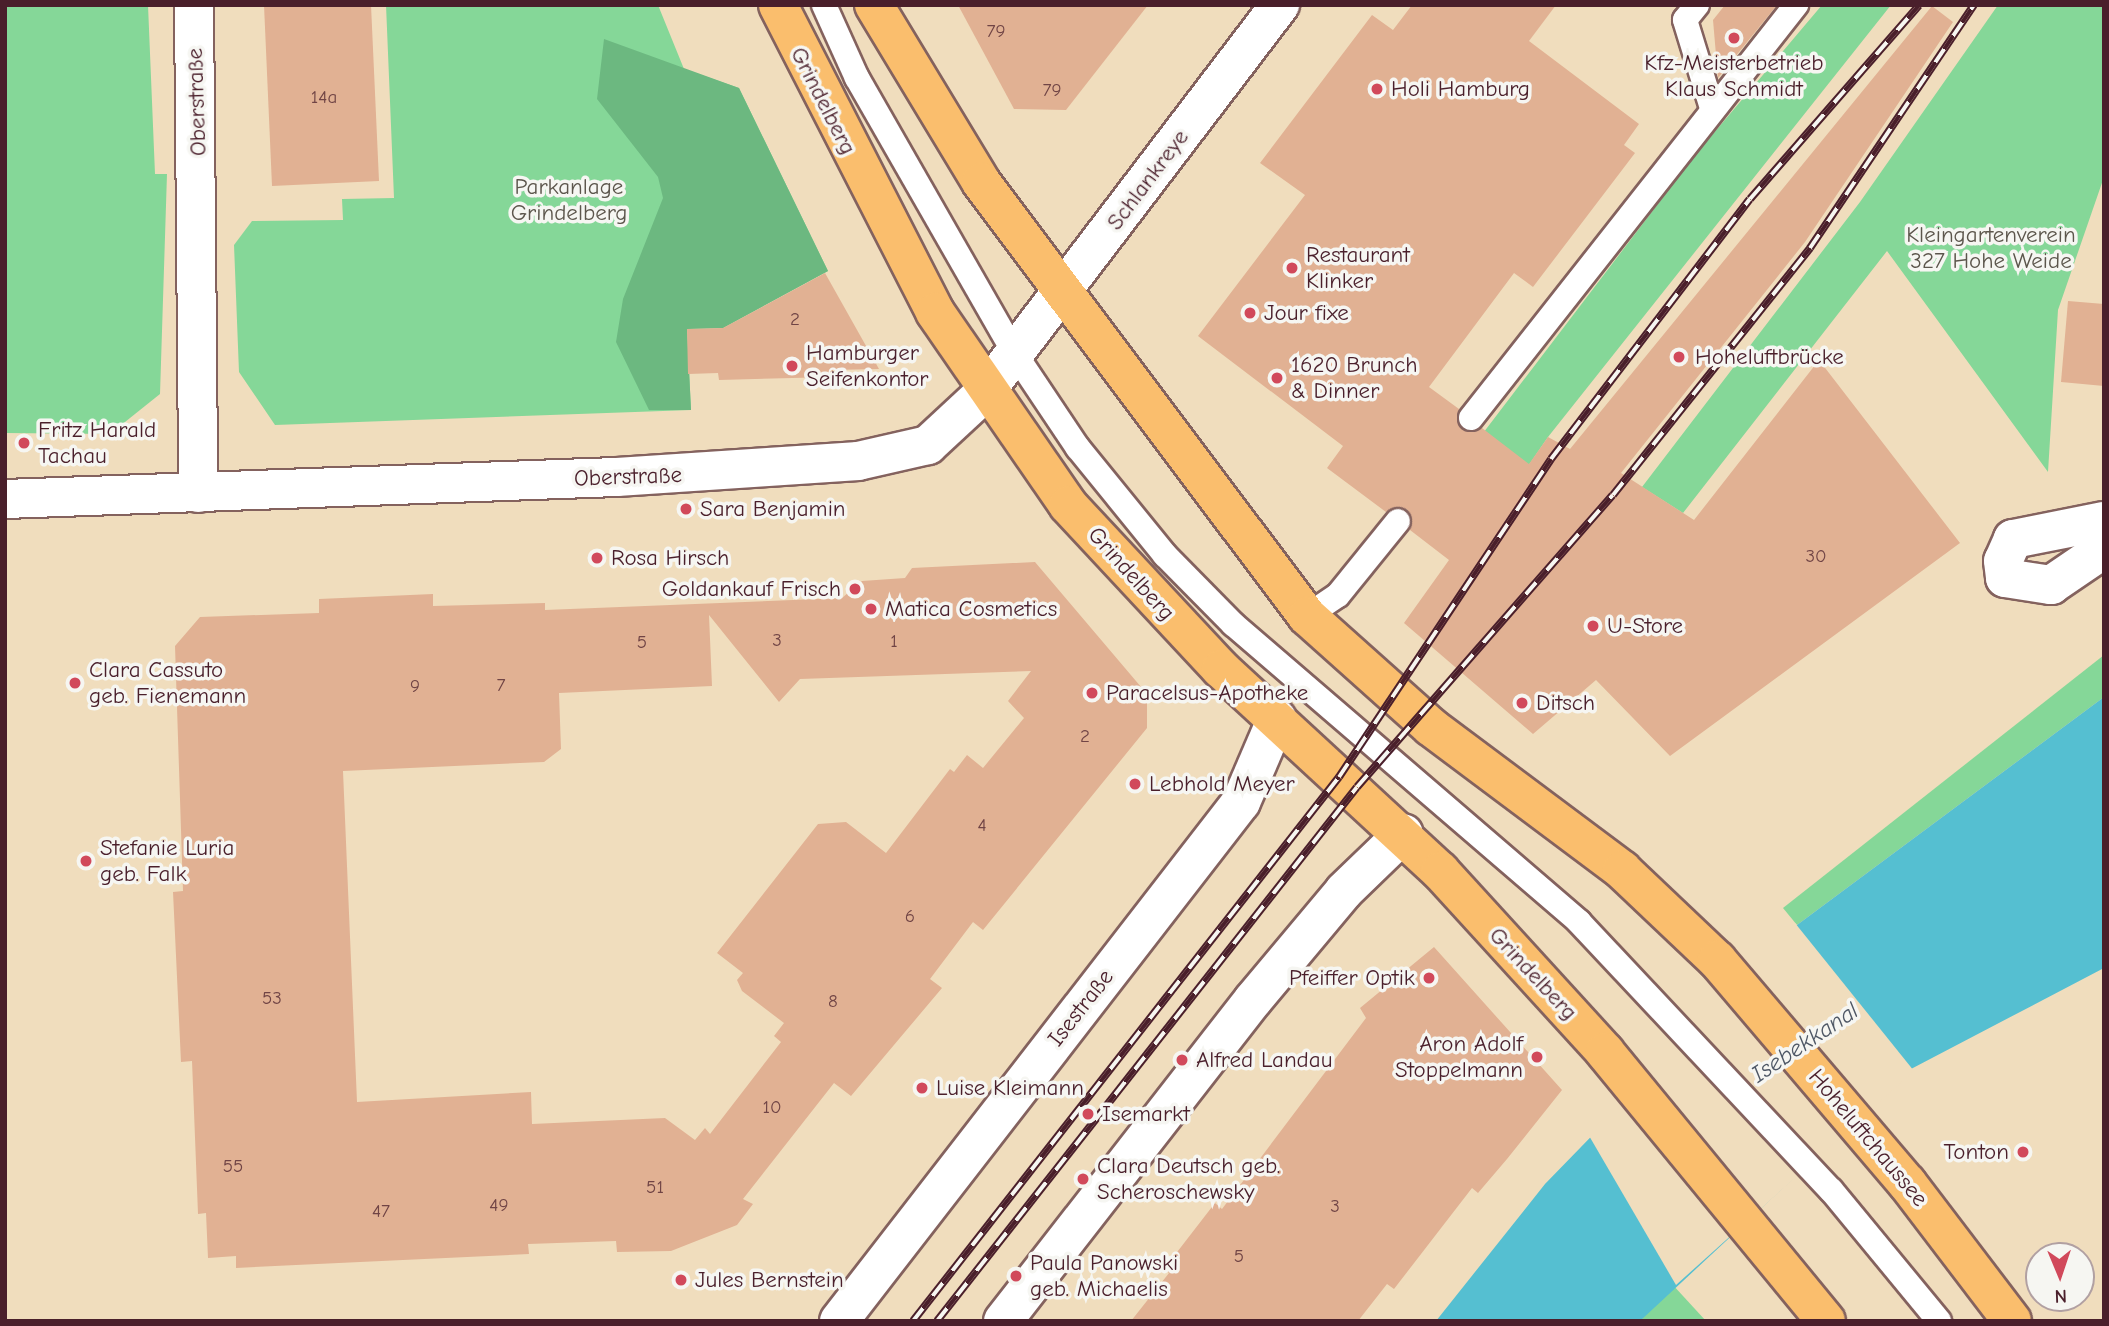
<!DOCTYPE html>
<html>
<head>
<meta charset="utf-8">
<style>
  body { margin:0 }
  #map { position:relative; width:2109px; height:1326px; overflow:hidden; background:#f0ddbd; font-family:"Comic Neue",sans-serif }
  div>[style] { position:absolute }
  .green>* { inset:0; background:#85d798 }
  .forest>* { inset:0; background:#6cb880 }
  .water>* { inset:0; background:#55bfd1 }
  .pier>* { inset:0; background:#f0ddbd }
  .building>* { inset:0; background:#e1b193 }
  .roads { filter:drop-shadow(2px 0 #84625e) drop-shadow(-2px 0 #84625e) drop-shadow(0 2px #84625e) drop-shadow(0 -2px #84625e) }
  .service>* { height:24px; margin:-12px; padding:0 12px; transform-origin:12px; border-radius:12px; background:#fff }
  .minor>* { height:38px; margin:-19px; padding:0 19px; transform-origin:19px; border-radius:19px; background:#fff }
  .tertiary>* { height:38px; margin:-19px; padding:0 19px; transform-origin:19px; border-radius:19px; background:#fff }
  .primary>* { height:38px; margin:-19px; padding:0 19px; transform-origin:19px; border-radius:19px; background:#fabe6d }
  .rail>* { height:8px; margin-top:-4px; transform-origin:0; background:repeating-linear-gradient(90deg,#f6f6f2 0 16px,#4a1f2b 0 32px); box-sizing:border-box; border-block:2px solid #4a1f2b }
  .dots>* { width:19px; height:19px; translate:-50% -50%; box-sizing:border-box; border:4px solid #f6f6f2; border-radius:50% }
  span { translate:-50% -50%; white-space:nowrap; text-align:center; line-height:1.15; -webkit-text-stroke:7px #f6f6f2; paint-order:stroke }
  .number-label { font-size:19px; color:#704445 }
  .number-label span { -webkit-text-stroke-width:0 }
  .poi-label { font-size:23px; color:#4a1f2b }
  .left { translate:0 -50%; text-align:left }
  .right { translate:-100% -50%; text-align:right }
  .street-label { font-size:23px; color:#4a1f2b }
  .park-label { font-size:23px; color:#5c564c }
  .water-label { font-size:24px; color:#4e5765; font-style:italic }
  .frame { position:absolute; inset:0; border:7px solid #4a1f2b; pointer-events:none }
  .north { position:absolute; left:2025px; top:1242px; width:70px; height:70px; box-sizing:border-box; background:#f6f6f2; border:2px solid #b1a0a2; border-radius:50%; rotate:178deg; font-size:19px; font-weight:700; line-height:28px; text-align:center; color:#4a1f2b }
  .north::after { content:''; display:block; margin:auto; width:24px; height:32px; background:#d1495b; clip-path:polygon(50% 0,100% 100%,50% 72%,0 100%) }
</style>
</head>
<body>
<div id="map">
  <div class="green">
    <i style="clip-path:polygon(5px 5px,148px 5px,155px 174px,167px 174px,160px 394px,110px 434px,5px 433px)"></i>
    <i style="clip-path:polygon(386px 5px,658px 5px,684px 69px,739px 88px,828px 271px,723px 328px,687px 329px,691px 410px,275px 425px,239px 372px,234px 245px,252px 221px,343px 220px,342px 199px,394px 198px)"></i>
    <i style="clip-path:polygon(1822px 5px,1891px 5px,1548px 437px,1476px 542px,1429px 504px,1696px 154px)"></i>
    <i style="clip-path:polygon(1998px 5px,2104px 5px,2104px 177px,2058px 310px,2048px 472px,1887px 251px,1683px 513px,1642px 487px,1860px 202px)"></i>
    <i style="clip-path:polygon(2104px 655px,2104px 697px,1797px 925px,1783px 908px)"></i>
    <i style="clip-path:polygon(1672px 1284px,1706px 1321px,1640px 1321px)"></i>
  </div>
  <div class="forest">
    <i style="clip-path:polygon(604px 39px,739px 88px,828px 271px,723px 328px,687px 329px,691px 410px,649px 410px,616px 342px,623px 299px,663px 198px,658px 177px,597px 99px)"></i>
  </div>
  <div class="water">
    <i style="clip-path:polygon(2104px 697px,2104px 968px,1911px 1069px,1640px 1321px,1436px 1321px,1545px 1184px,1797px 925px)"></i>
  </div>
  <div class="pier">
    <i style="clip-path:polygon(1795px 923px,1914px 1071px,1676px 1285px,1588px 1134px)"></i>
  </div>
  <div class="building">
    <i style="clip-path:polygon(264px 5px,371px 5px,379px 181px,272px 186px)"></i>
    <i style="clip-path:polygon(958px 5px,1148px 5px,1066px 110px,1014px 109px)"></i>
    <i style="clip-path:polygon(1412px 5px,1556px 5px,1529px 41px,1639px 124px,1624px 145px,1635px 153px,1533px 287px,1514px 273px,1429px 387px,1459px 409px,1462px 430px,1482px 428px,1529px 464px,1548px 437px,1570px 449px,1932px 6px,1953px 22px,1805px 242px,1621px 473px,1694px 520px,1819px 360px,1960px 543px,1670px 756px,1596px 680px,1533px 734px,1404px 623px,1449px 560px,1410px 530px,1407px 509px,1386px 512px,1327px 468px,1343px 446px,1198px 336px,1305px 195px,1260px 163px,1372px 15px,1393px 30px)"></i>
    <i style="clip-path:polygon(1725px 5px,1777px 5px,1718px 78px,1713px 20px)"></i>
    <i style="clip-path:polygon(825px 273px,879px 369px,833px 370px,833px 377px,719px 380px,718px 373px,688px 374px,687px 329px,723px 328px)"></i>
    <i style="clip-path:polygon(2068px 301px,2104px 304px,2104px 386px,2061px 382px)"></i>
    <i style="clip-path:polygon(evenodd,1035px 562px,1147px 694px,1147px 728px,983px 930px,973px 922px,930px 979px,942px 988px,851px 1096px,834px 1083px,743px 1199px,753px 1204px,737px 1225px,671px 1251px,617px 1252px,616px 1241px,528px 1244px,529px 1254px,296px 1265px,236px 1268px,236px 1256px,208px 1258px,206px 1213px,198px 1214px,192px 1061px,181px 1062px,173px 892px,183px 891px,175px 646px,200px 617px,319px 613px,319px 599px,433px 594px,433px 606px,545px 603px,545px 610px,842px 598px,862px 581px,905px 578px,912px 568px,1035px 562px,709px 615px,779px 702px,800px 679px,1031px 671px,1008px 701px,1024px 718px,983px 768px,967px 755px,954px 772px,950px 769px,886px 853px,846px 822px,818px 824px,717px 953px,743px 973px,737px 980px,742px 991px,784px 1023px,774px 1036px,781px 1042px,710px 1134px,705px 1128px,695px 1140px,665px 1118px,532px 1124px,531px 1092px,357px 1102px,343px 771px,544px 762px,561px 749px,559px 693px,712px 686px,709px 615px)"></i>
    <i style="clip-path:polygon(1434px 947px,1562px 1090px,1507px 1159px,1478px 1193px,1472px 1188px,1394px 1289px,1387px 1284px,1358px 1321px,1131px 1321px,1169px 1273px,1164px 1269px,1215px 1203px,1222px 1209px,1366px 1018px,1360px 1008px)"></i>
  </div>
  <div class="roads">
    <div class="service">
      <i style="left:824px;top:5px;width:80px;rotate:65.7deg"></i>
      <i style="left:857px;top:78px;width:318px;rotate:60.2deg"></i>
      <i style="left:1015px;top:354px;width:113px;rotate:56.2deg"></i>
      <i style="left:1078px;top:448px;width:138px;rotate:50.9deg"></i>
      <i style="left:1165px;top:555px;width:97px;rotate:45.4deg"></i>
      <i style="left:1233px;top:624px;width:457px;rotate:40.7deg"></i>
      <i style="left:1579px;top:922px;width:368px;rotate:46.8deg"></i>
      <i style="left:1831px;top:1190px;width:170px;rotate:50.5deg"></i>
      <i style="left:1697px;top:5px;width:19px;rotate:129deg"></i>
      <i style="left:1685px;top:20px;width:89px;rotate:73deg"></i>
      <i style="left:1471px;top:418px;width:526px;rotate:-51.8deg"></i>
      <i style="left:1307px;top:616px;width:37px;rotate:-34deg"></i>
      <i style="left:1338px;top:595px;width:95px;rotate:-51deg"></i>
    </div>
    <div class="minor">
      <i style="left:194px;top:5px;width:488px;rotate:89.5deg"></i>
      <i style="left:5px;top:499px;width:612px;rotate:-2.06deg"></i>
      <i style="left:617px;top:477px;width:242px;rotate:-3.8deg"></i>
      <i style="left:858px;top:461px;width:72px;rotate:-12.9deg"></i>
      <i style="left:928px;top:445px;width:78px;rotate:-42.9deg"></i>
      <i style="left:2104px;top:521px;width:93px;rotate:168.8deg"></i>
      <i style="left:2013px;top:539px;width:24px;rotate:114deg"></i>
      <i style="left:2003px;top:561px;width:17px;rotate:83deg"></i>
      <i style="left:2005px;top:578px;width:47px;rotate:8.7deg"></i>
      <i style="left:2051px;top:585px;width:64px;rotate:-34.2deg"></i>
      <i style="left:839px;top:1321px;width:656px;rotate:-52.24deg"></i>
      <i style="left:1241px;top:802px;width:91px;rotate:-66.8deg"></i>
      <i style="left:1003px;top:1321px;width:407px;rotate:-52.1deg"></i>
      <i style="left:1253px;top:1000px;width:142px;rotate:-50.1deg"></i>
      <i style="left:1344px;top:891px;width:83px;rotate:-44deg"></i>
    </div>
    <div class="tertiary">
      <i style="left:985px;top:392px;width:487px;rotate:-52.7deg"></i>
    </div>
    <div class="primary">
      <i style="left:778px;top:5px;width:345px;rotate:62.9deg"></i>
      <i style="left:935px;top:312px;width:234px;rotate:55.4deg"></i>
      <i style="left:1068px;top:505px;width:224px;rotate:47deg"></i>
      <i style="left:1221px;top:669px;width:298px;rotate:42.7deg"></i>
      <i style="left:1440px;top:871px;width:245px;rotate:47.6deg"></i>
      <i style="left:1605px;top:1052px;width:348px;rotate:50.6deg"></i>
      <i style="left:874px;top:5px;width:207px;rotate:58.8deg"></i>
      <i style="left:981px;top:182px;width:543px;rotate:53.09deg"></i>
      <i style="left:1307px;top:616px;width:166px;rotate:41.8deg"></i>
      <i style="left:1431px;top:727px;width:239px;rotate:36.8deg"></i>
      <i style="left:1622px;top:870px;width:131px;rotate:43.5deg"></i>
      <i style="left:1717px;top:960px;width:293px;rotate:49.6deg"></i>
      <i style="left:1907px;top:1183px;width:173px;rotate:52.7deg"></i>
    </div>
  </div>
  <div class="rail">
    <i style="left:913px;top:1321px;width:691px;rotate:-51.94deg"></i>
    <i style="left:1339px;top:777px;width:382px;rotate:-56.3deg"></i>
    <i style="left:1551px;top:459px;width:327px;rotate:-52.6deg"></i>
    <i style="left:1750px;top:199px;width:257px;rotate:-48.9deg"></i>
    <i style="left:937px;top:1321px;width:679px;rotate:-51.81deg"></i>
    <i style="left:1357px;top:787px;width:388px;rotate:-48.8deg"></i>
    <i style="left:1613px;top:495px;width:316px;rotate:-51.4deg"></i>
    <i style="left:1810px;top:248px;width:293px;rotate:-56deg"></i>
  </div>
  <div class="dots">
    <i style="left:1734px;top:38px;background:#d1495b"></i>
    <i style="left:1377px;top:89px;background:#d1495b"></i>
    <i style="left:1292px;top:268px;background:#d1495b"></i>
    <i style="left:1250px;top:313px;background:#d1495b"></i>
    <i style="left:1679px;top:357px;background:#d1495b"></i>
    <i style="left:792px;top:366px;background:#d1495b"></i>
    <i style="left:1277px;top:378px;background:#d1495b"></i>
    <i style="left:24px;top:443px;background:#d1495b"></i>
    <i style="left:686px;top:509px;background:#d1495b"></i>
    <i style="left:597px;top:558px;background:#d1495b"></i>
    <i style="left:855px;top:589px;background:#d1495b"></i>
    <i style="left:871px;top:609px;background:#d1495b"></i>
    <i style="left:1593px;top:626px;background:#d1495b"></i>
    <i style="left:75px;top:683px;background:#d1495b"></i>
    <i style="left:1092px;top:693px;background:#d1495b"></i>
    <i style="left:1522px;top:703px;background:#d1495b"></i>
    <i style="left:1135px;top:784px;background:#d1495b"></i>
    <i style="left:86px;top:861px;background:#d1495b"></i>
    <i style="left:1429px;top:978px;background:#d1495b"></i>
    <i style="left:1537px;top:1057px;background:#d1495b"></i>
    <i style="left:1182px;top:1060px;background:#d1495b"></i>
    <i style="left:922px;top:1088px;background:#d1495b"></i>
    <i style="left:1088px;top:1114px;background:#d1495b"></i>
    <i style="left:2023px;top:1152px;background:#d1495b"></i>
    <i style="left:1083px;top:1179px;background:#d1495b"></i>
    <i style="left:1016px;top:1276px;background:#d1495b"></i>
    <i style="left:681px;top:1280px;background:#d1495b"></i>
  </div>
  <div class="number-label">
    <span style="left:996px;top:32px">79</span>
    <span style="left:1052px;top:91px">79</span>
    <span style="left:324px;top:98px">14a</span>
    <span style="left:795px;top:320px">2</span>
    <span style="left:1816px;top:557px">30</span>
    <span style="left:777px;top:641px">3</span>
    <span style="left:894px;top:642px">1</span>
    <span style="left:642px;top:643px">5</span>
    <span style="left:501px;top:686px">7</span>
    <span style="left:415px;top:687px">9</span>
    <span style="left:1085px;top:737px">2</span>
    <span style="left:982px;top:826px">4</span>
    <span style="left:910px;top:917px">6</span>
    <span style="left:272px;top:999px">53</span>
    <span style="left:833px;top:1002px">8</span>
    <span style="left:772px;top:1108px">10</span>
    <span style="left:233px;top:1167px">55</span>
    <span style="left:655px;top:1188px">51</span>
    <span style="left:499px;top:1206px">49</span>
    <span style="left:1335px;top:1207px">3</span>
    <span style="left:381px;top:1212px">47</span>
    <span style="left:1239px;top:1257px">5</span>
  </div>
  <div class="poi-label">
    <span style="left:1734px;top:76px">Kfz-Meisterbetrieb<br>Klaus Schmidt</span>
    <span class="left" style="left:1391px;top:89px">Holi Hamburg</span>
    <span class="left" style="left:1306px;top:268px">Restaurant<br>Klinker</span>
    <span class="left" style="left:1264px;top:313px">Jour fixe</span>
    <span class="left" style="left:806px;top:366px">Hamburger<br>Seifenkontor</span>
    <span class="left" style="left:1695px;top:357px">Hoheluftbrücke</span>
    <span class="left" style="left:1291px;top:378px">1620 Brunch<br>&amp; Dinner</span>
    <span class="left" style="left:38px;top:443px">Fritz Harald<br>Tachau</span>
    <span class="left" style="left:700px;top:509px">Sara Benjamin</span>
    <span class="left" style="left:611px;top:558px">Rosa Hirsch</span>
    <span class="right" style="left:841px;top:589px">Goldankauf Frisch</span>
    <span class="left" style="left:885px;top:609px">Matica Cosmetics</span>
    <span class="left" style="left:1607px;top:626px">U-Store</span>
    <span class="left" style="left:89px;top:683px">Clara Cassuto<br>geb. Fienemann</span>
    <span class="left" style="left:1106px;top:693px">Paracelsus-Apotheke</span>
    <span class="left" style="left:1536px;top:703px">Ditsch</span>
    <span class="left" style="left:1149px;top:784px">Lebhold Meyer</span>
    <span class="left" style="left:100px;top:861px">Stefanie Luria<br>geb. Falk</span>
    <span class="right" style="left:1415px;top:978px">Pfeiffer Optik</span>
    <span class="right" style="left:1523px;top:1057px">Aron Adolf<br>Stoppelmann</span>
    <span class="left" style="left:1196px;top:1060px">Alfred Landau</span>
    <span class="left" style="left:936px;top:1088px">Luise Kleimann</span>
    <span class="left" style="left:1102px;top:1114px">Isemarkt</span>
    <span class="right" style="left:2009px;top:1152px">Tonton</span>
    <span class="left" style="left:1097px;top:1179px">Clara Deutsch geb.<br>Scheroschewsky</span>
    <span class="left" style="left:1030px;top:1276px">Paula Panowski<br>geb. Michaelis</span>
    <span class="left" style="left:695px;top:1280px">Jules Bernstein</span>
  </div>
  <div class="street-label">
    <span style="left:823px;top:101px;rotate:63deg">Grindelberg</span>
    <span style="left:197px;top:102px;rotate:-92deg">Oberstraße</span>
    <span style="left:1148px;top:180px;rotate:-53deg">Schlankreye</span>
    <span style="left:628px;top:477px;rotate:-2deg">Oberstraße</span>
    <span style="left:1131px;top:574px;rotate:48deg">Grindelberg</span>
    <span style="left:1533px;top:974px;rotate:47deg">Grindelberg</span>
    <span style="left:1081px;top:1008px;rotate:-52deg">Isestraße</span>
    <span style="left:1868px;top:1138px;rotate:50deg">Hoheluftchaussee</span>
  </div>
  <div class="park-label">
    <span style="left:569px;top:200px">Parkanlage<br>Grindelberg</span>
    <span style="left:1991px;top:248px">Kleingartenverein<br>327 Hohe Weide</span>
  </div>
  <div class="water-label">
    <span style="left:1805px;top:1043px;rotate:-34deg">Isebekkanal</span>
  </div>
  <div class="frame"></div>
  <div class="north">N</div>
</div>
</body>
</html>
